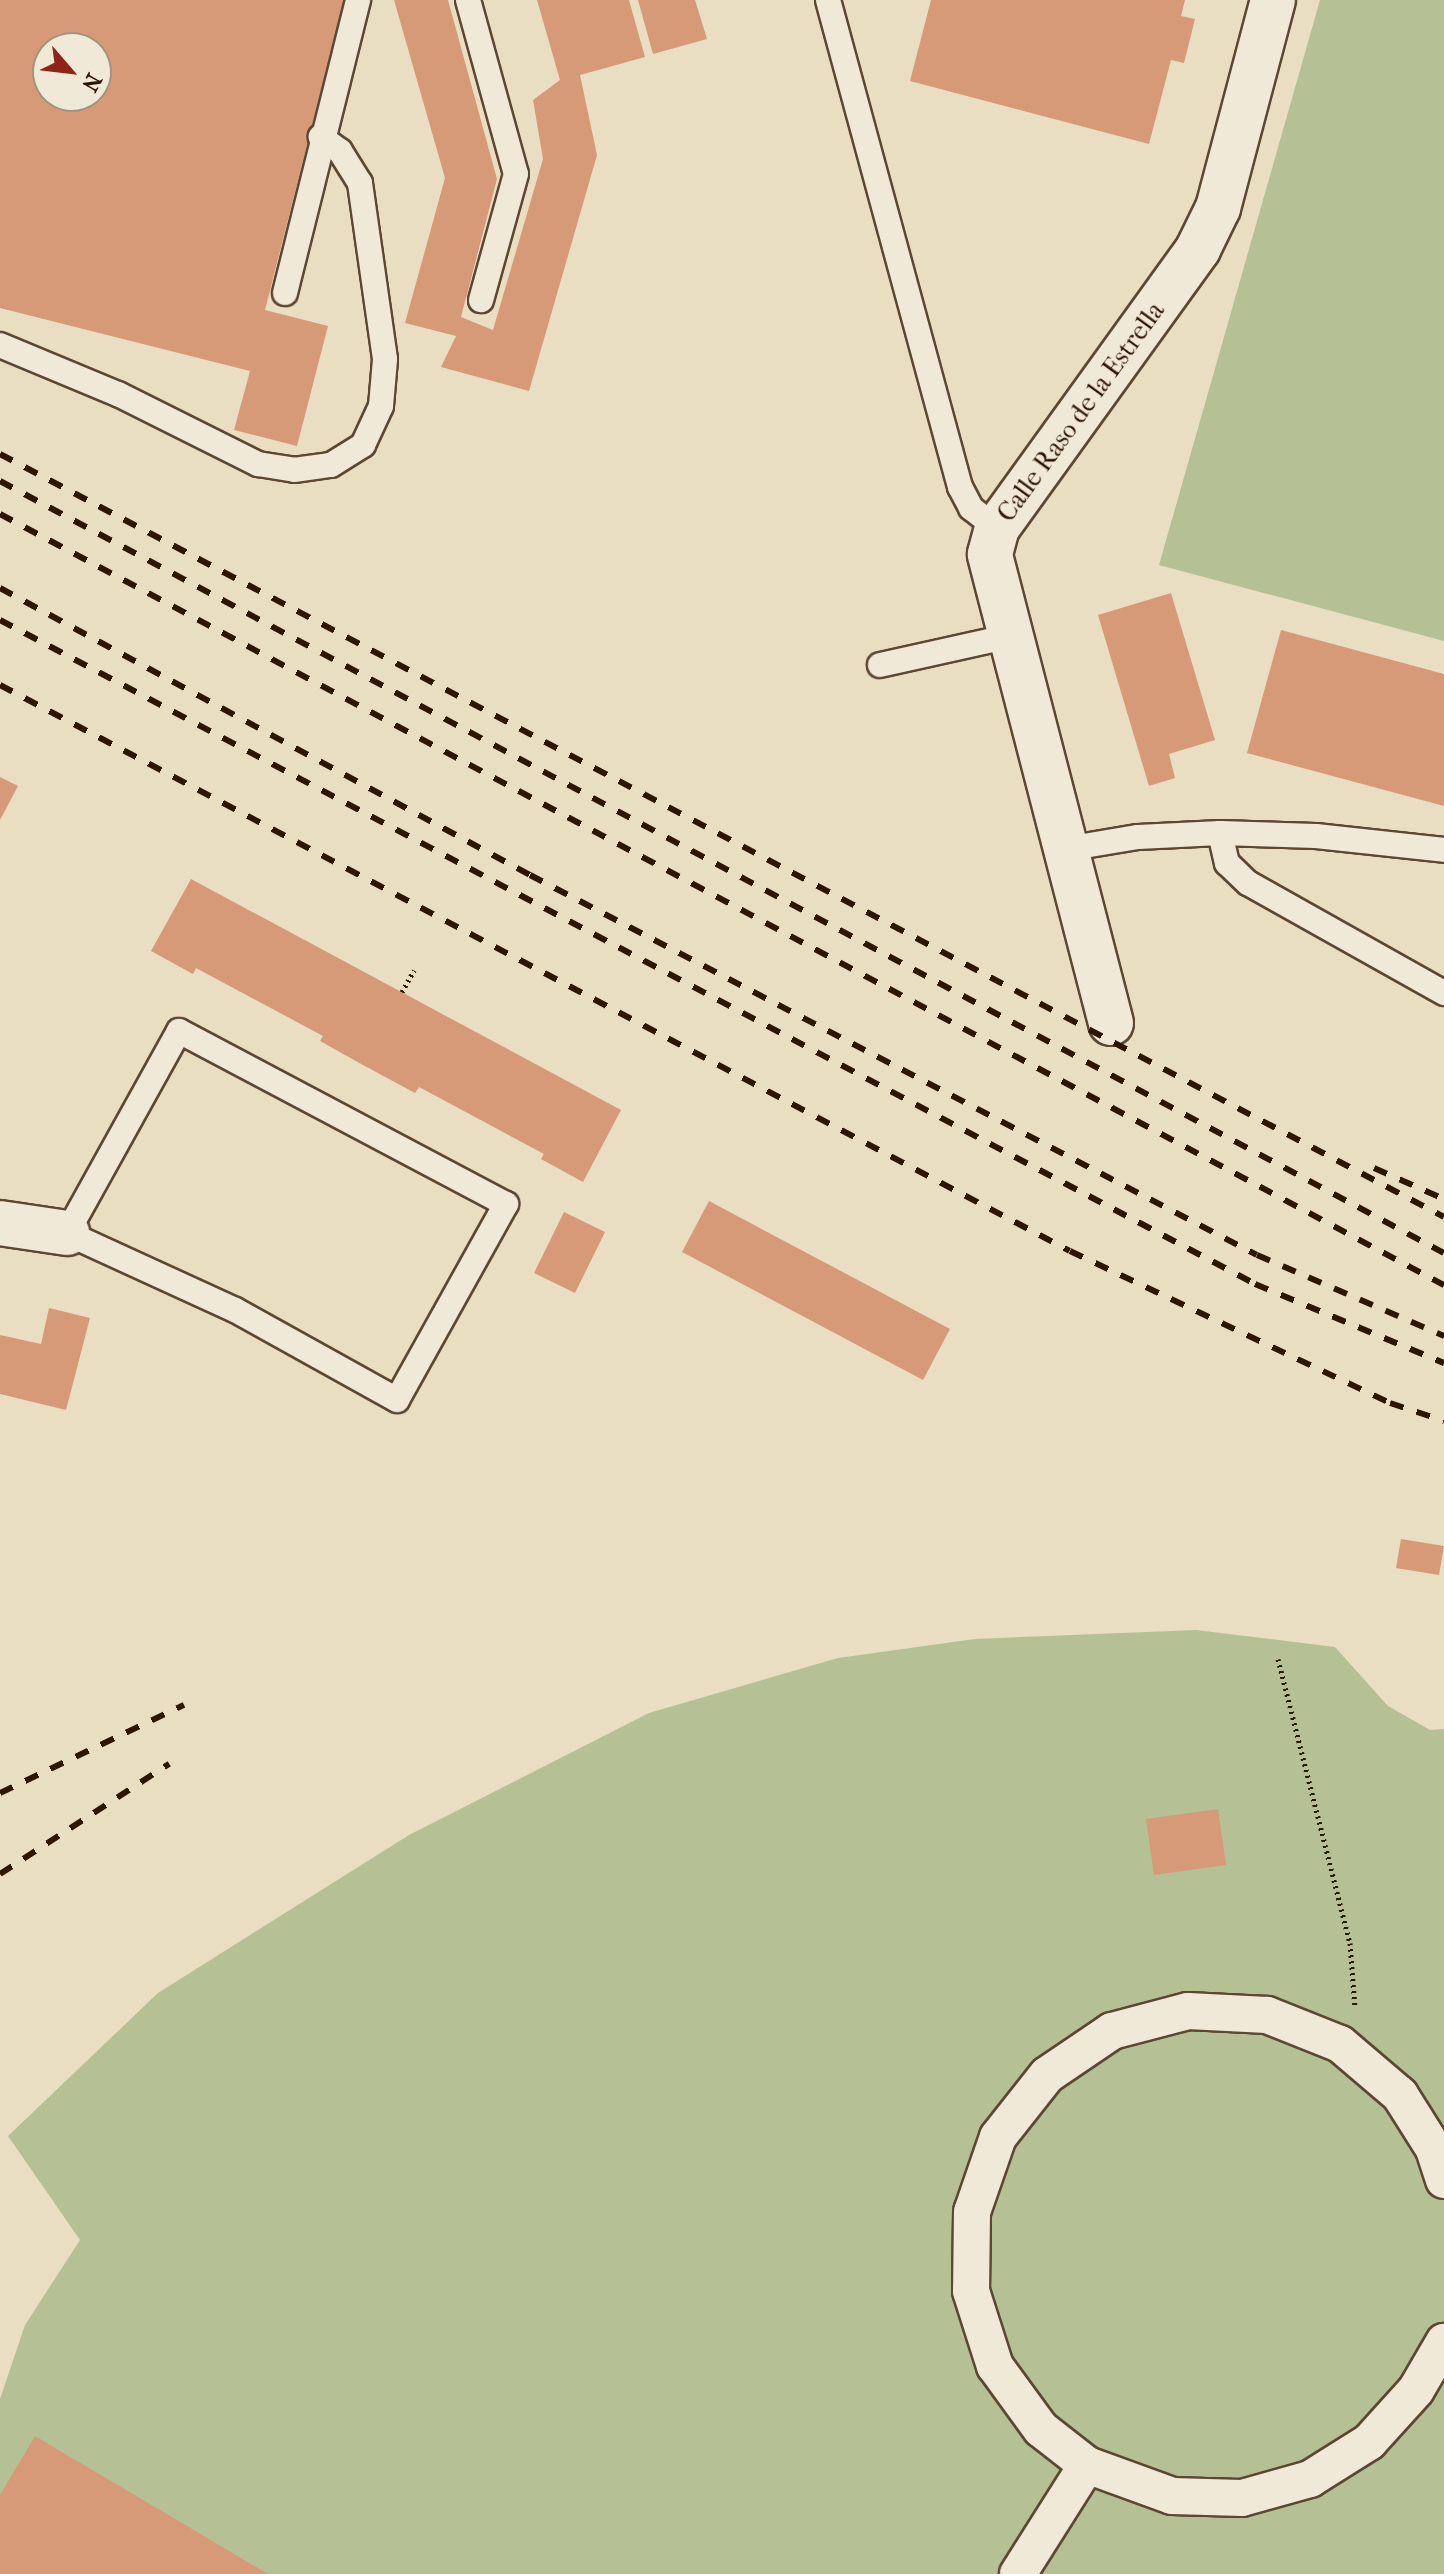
<!DOCTYPE html>
<html>
<head>
<meta charset="utf-8">
<style>
  body { margin:0 }
  #map { position:relative; width:1444px; height:2574px; overflow:hidden; background:#e9ddc2; font-family:"IM FELL French Canon",serif }
  div>[style] { position:absolute }
  .green>* { inset:0; background:#b5c194 }
  .building>* { inset:0; background:#d79a78 }
  .path>* { height:5px; margin-top:-2.5px; transform-origin:0; background:repeating-linear-gradient(90deg,#2d1503 0 2px,transparent 0 6px) }
  .roads { filter:drop-shadow(2px 0 #5c4733) drop-shadow(-2px 0 #5c4733) drop-shadow(0 2px #5c4733) drop-shadow(0 -2px #5c4733) }
  .service>* { height:24px; margin:-12px; padding:0 12px; transform-origin:12px; border-radius:12px; background:#f1e9d7 }
  .pedestrian>* { height:36px; margin:-18px; padding:0 18px; transform-origin:18px; border-radius:18px; background:#f1e9d7 }
  .minor>* { height:44px; margin:-22px; padding:0 22px; transform-origin:22px; border-radius:22px; background:#f1e9d7 }
  .rail>* { height:6px; margin-top:-3px; transform-origin:0; background:repeating-linear-gradient(90deg,#2d1503 0 14px,transparent 0 28px) }
  span { translate:-50% -50%; white-space:nowrap; text-align:center; line-height:1.15; -webkit-text-stroke:6px #f1e9d7; paint-order:stroke }
  .street-label { font-size:26px; color:#2d1503 }
  .north { position:absolute; left:32px; top:32px; width:80px; height:80px; box-sizing:border-box; background:#f1e9d7; border:2px solid #a39482; border-radius:50%; rotate:118deg; font-size:22px; font-weight:700; line-height:32px; text-align:center; color:#2d1503 }
  .north::after { content:''; display:block; margin:auto; width:28px; height:36px; background:#8f2418; clip-path:polygon(50% 0,100% 100%,50% 72%,0 100%) }
</style>
</head>
<body>
<div id="map">
  <div class="green">
    <i style="clip-path:polygon(1320px 0,1444px 0,1444px 641px,1159px 565px)"></i>
    <i style="clip-path:polygon(1196px 1630px,1335px 1647px,1388px 1706px,1430px 1730px,1444px 1729px,1444px 2574px,0 2574px,0 2399px,25px 2325px,80px 2240px,8px 2136px,158px 1993px,409px 1835px,649px 1713px,838px 1658px,975px 1639px)"></i>
  </div>
  <div class="building">
    <i style="clip-path:polygon(evenodd,0 0,344px 0,265px 310px,328px 326px,297px 446px,234px 430px,250px 371px,0 308px,0 0,48px 48px,96px 48px,96px 96px,48px 96px,48px 48px)"></i>
    <i style="clip-path:polygon(394px 0,448px 0,497px 179px,461px 317px,493px 330px,543px 159px,533px 100px,560px 80px,537px 0,629px 0,645px 57px,580px 75px,597px 155px,529px 391px,441px 367px,456px 336px,405px 323px,445px 178px)"></i>
    <i style="clip-path:polygon(638px 0,695px 0,707px 39px,653px 54px)"></i>
    <i style="clip-path:polygon(931px 0,1185px 0,1181px 16px,1195px 19px,1184px 63px,1171px 60px,1149px 144px,910px 81px)"></i>
    <i style="clip-path:polygon(1171px 593px,1215px 740px,1169px 754px,1175px 778px,1149px 786px,1098px 615px)"></i>
    <i style="clip-path:polygon(1281px 630px,1444px 674px,1444px 806px,1247px 753px)"></i>
    <i style="clip-path:polygon(0 777px,18px 786px,0 820px)"></i>
    <i style="clip-path:polygon(191px 879px,621px 1110px,583px 1182px,541px 1159px,544px 1154px,419px 1087px,415px 1093px,363px 1065px,320px 1041px,323px 1036px,196px 968px,193px 974px,151px 951px)"></i>
    <i style="clip-path:polygon(709px 1201px,950px 1329px,923px 1380px,682px 1252px)"></i>
    <i style="clip-path:polygon(564px 1212px,605px 1232px,575px 1293px,534px 1273px)"></i>
    <i style="clip-path:polygon(49px 1308px,90px 1318px,66px 1410px,0 1394px,0 1335px,41px 1344px)"></i>
    <i style="clip-path:polygon(1401px 1539px,1444px 1546px,1439px 1575px,1396px 1568px)"></i>
    <i style="clip-path:polygon(1218px 1809px,1226px 1865px,1154px 1875px,1146px 1819px)"></i>
    <i style="clip-path:polygon(35px 2436px,268px 2574px,0 2574px,0 2495px)"></i>
  </div>
  <div class="path">
    <i style="left:402px;top:992px;width:25px;rotate:-61deg"></i>
    <i style="left:1278px;top:1659px;width:293px;rotate:75.8deg"></i>
    <i style="left:1350px;top:1943px;width:65px;rotate:85.6deg"></i>
  </div>
  <div class="roads">
    <div class="service">
      <i style="left:468px;top:0;width:180px;rotate:74.6deg"></i>
      <i style="left:516px;top:174px;width:131px;rotate:105.5deg"></i>
      <i style="left:828px;top:0;width:505px;rotate:74.83deg"></i>
      <i style="left:960px;top:487px;width:24px;rotate:62deg"></i>
      <i style="left:971px;top:508px;width:33px;rotate:38deg"></i>
      <i style="left:285px;top:293px;width:302px;rotate:-76deg"></i>
      <i style="left:0;top:345px;width:128px;rotate:22.6deg"></i>
      <i style="left:118px;top:394px;width:157px;rotate:26.6deg"></i>
      <i style="left:258px;top:464px;width:36px;rotate:9deg"></i>
      <i style="left:294px;top:470px;width:37px;rotate:-8deg"></i>
      <i style="left:331px;top:465px;width:38px;rotate:-32deg"></i>
      <i style="left:363px;top:445px;width:43px;rotate:-65.2deg"></i>
      <i style="left:381px;top:406px;width:47px;rotate:-85.1deg"></i>
      <i style="left:385px;top:359px;width:178px;rotate:-98.1deg"></i>
      <i style="left:360px;top:183px;width:38px;rotate:-122deg"></i>
      <i style="left:340px;top:151px;width:24px;rotate:-144deg"></i>
      <i style="left:880px;top:665px;width:134px;rotate:-12.5deg"></i>
      <i style="left:1220px;top:833px;width:31px;rotate:77deg"></i>
      <i style="left:1227px;top:863px;width:29px;rotate:44deg"></i>
      <i style="left:1248px;top:883px;width:225px;rotate:29.3deg"></i>
      <i style="left:1066px;top:849px;width:73px;rotate:-9.5deg"></i>
      <i style="left:1138px;top:837px;width:82px;rotate:-2.8deg"></i>
      <i style="left:1220px;top:833px;width:96px;rotate:1.8deg"></i>
      <i style="left:1316px;top:836px;width:129px;rotate:6.2deg"></i>
      <i style="left:179px;top:1031px;width:370px;rotate:27.9deg"></i>
      <i style="left:506px;top:1204px;width:224px;rotate:119.1deg"></i>
      <i style="left:397px;top:1400px;width:185px;rotate:-150.9deg"></i>
      <i style="left:235px;top:1310px;width:185px;rotate:-155.4deg"></i>
      <i style="left:67px;top:1233px;width:231px;rotate:-61deg"></i>
    </div>
    <div class="pedestrian">
      <i style="left:1444px;top:2180px;width:33px;rotate:-108deg"></i>
      <i style="left:1434px;top:2149px;width:64px;rotate:-122.2deg"></i>
      <i style="left:1400px;top:2095px;width:79px;rotate:-139.6deg"></i>
      <i style="left:1340px;top:2044px;width:79px;rotate:-158.3deg"></i>
      <i style="left:1267px;top:2015px;width:79px;rotate:-177.1deg"></i>
      <i style="left:1188px;top:2011px;width:79px;rotate:165.3deg"></i>
      <i style="left:1112px;top:2031px;width:78px;rotate:145.9deg"></i>
      <i style="left:1047px;top:2075px;width:79px;rotate:128.3deg"></i>
      <i style="left:998px;top:2137px;width:79px;rotate:109.1deg"></i>
      <i style="left:972px;top:2212px;width:79px;rotate:90.7deg"></i>
      <i style="left:971px;top:2291px;width:79px;rotate:72.3deg"></i>
      <i style="left:995px;top:2366px;width:78px;rotate:53.9deg"></i>
      <i style="left:1041px;top:2429px;width:58px;rotate:38deg"></i>
      <i style="left:1087px;top:2465px;width:90px;rotate:20deg"></i>
      <i style="left:1172px;top:2496px;width:70px;rotate:1.6deg"></i>
      <i style="left:1242px;top:2498px;width:71px;rotate:-15.6deg"></i>
      <i style="left:1310px;top:2479px;width:70px;rotate:-32.1deg"></i>
      <i style="left:1369px;top:2442px;width:70px;rotate:-47.9deg"></i>
      <i style="left:1416px;top:2390px;width:56px;rotate:-59.7deg"></i>
      <i style="left:1018px;top:2574px;width:129px;rotate:-57.7deg"></i>
    </div>
    <div class="minor">
      <i style="left:1111px;top:1023px;width:484px;rotate:-104.5deg"></i>
      <i style="left:990px;top:554px;width:27px;rotate:-75deg"></i>
      <i style="left:997px;top:528px;width:344px;rotate:-54.2deg"></i>
      <i style="left:1198px;top:249px;width:46px;rotate:-64deg"></i>
      <i style="left:1218px;top:208px;width:215px;rotate:-75.2deg"></i>
      <i style="left:0;top:1223px;width:68px;rotate:8.5deg"></i>
    </div>
  </div>
  <div class="rail">
    <i style="left:0;top:454px;width:1633px;rotate:27.85deg"></i>
    <i style="left:0;top:481px;width:1637px;rotate:28.13deg"></i>
    <i style="left:0;top:514px;width:1637px;rotate:28.1deg"></i>
    <i style="left:0;top:588px;width:603px;rotate:28.44deg"></i>
    <i style="left:530px;top:875px;width:820px;rotate:27.6deg"></i>
    <i style="left:1257px;top:1255px;width:204px;rotate:23.4deg"></i>
    <i style="left:0;top:620px;width:1420px;rotate:27.88deg"></i>
    <i style="left:1255px;top:1284px;width:205px;rotate:22.7deg"></i>
    <i style="left:0;top:685px;width:1210px;rotate:27.88deg"></i>
    <i style="left:1070px;top:1251px;width:354px;rotate:25.4deg"></i>
    <i style="left:1390px;top:1403px;width:57px;rotate:18.4deg"></i>
    <i style="left:1374px;top:1168px;width:77px;rotate:23.9deg"></i>
    <i style="left:0;top:1793px;width:204px;rotate:-25.6deg"></i>
    <i style="left:0;top:1874px;width:202px;rotate:-33.1deg"></i>
  </div>
  <div class="street-label">
    <span style="left:1081px;top:412px;rotate:-54deg">Calle Raso de la Estrella</span>
  </div>
  <div class="north">N</div>
</div>
</body>
</html>
